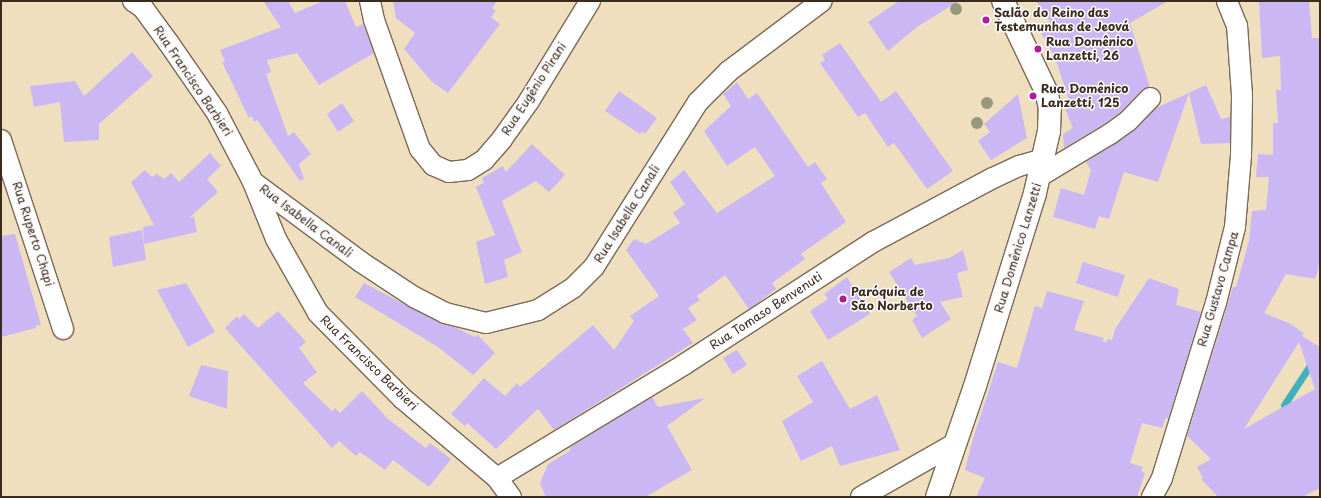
<!DOCTYPE html>
<html>
<head>
<meta charset="utf-8">
<style>
  body { margin:0 }
  #map { position:relative; width:1321px; height:498px; overflow:hidden; background:#efdfbe; font-family:"Playpen Sans",sans-serif }
  div>[style] { position:absolute }
  .stream>* { height:7px; margin:-3.5px; padding:0 3.5px; transform-origin:3.5px; border-radius:3.5px; background:#42b2ba }
  .building>* { inset:0; background:#cbb7f4 }
  .roads { filter:drop-shadow(1px 0 #7a6956) drop-shadow(-1px 0 #7a6956) drop-shadow(0 1px #7a6956) drop-shadow(0 -1px #7a6956) }
  .street>* { height:20px; margin:-10px; padding:0 10px; transform-origin:10px; border-radius:10px; background:#fff }
  .secondary>* { height:22px; margin:-11px; padding:0 11px; transform-origin:11px; border-radius:11px; background:#fff }
  .trees>* { width:12px; height:12px; margin:-6px; border-radius:50%; background:#98997b }
  .dots>* { width:11px; height:11px; translate:-50% -50%; box-sizing:border-box; border:2px solid #fff; border-radius:50% }
  span { translate:-50% -50%; white-space:nowrap; text-align:center; line-height:1.15; -webkit-text-stroke:3px #fff; paint-order:stroke }
  .poi-label { font-size:12px; color:#3b2a1e; font-weight:700 }
  .left { translate:0 -50%; text-align:left }
  .street-label { font-size:12px; color:#3b2a1e }
  .frame { position:absolute; inset:0; border:2px solid #3b2a1e; pointer-events:none }
</style>
</head>
<body>
<div id="map">
  <div class="stream">
    <i style="left:1284px;top:405px;width:45px;rotate:-56.7deg"></i>
    <i style="left:1309px;top:367px;width:16px;rotate:-47deg"></i>
  </div>
  <div class="building">
    <i style="clip-path:polygon(263px 1px,288px 1px,295px 13px,323px 1px,345px 1px,356px 27px,363px 24px,374px 53px,319px 85px,297px 53px,267px 60px,271px 72px,266px 74px,288px 136px,294px 132px,311px 154px,299px 164px,304px 179px,300px 181px,257px 120px,254px 122px,252px 116px,249px 118px,222px 62px,225px 61px,220px 50px,281px 27px)"></i>
    <i style="clip-path:polygon(393px 1px,497px 1px,492px 8px,496px 11px,491px 17px,500px 24px,448px 93px,432px 82px,404px 49px,415px 33px,396px 18px)"></i>
    <i style="clip-path:polygon(899px 1px,959px 1px,917px 27px,888px 51px,868px 22px)"></i>
    <i style="clip-path:polygon(1036px 1px,1168px 1px,1130px 23px,1150px 87px,1142px 90px,1120px 112px,1104px 124px,1064px 148px,1063px 134px,1073px 128px,1065px 109px,1071px 105px,1055px 58px,1041px 33px,1052px 25px)"></i>
    <i style="clip-path:polygon(evenodd,1259px 1px,1309px 1px,1312px 38px,1320px 38px,1320px 260px,1317px 273px,1315px 279px,1286px 274px,1264px 313px,1289px 323px,1304px 333px,1302px 336px,1320px 347px,1320px 488px,1302px 497px,1218px 497px,1201px 479px,1203px 478px,1197px 467px,1211px 459px,1187px 436px,1228px 304px,1233px 287px,1236px 287px,1249px 241px,1252px 211px,1266px 210px,1269px 177px,1256px 177px,1258px 154px,1273px 155px,1273px 123px,1278px 123px,1276px 90px,1281px 90px,1280px 56px,1262px 58px,1259px 1px,1299px 342px,1315px 389px,1244px 429px,1299px 342px)"></i>
    <i style="clip-path:polygon(840px 43px,881px 102px,896px 91px,953px 171px,927px 189px,894px 143px,888px 147px,865px 113px,858px 117px,820px 63px,825px 60px,822px 55px)"></i>
    <i style="clip-path:polygon(132px 52px,153px 76px,99px 124px,99px 140px,64px 142px,60px 102px,34px 107px,30px 86px,75px 81px,84px 96px)"></i>
    <i style="clip-path:polygon(737px 82px,748px 99px,757px 93px,808px 167px,815px 162px,827px 179px,821px 183px,846px 222px,801px 254px,805px 259px,772px 283px,776px 289px,749px 309px,725px 275px,697px 296px,700px 300px,688px 308px,697px 320px,683px 329px,693px 343px,554px 430px,538px 409px,496px 449px,467px 423px,465px 426px,451px 414px,484px 378px,505px 396px,517px 383px,520px 387px,593px 325px,614px 350px,634px 321px,630px 316px,659px 296px,626px 250px,634px 239px,646px 244px,680px 223px,673px 213px,685px 204px,670px 182px,684px 170px,717px 213px,775px 176px,755px 147px,727px 166px,704px 131px,731px 106px,723px 94px)"></i>
    <i style="clip-path:polygon(1206px 85px,1221px 119px,1230px 117px,1230px 143px,1201px 144px,1189px 93px,1158px 182px,1124px 172px,1109px 219px,1099px 216px,1095px 229px,1053px 217px,1061px 188px,1084px 195px,1091px 170px,1086px 162px,1135px 130px,1156px 108px)"></i>
    <i style="clip-path:polygon(619px 91px,657px 118px,645px 134px,642px 132px,640px 134px,605px 111px)"></i>
    <i style="clip-path:polygon(1018px 94px,1027px 138px,991px 160px,978px 141px,990px 132px,984px 124px)"></i>
    <i style="clip-path:polygon(342px 103px,354px 121px,338px 132px,327px 114px)"></i>
    <i style="clip-path:polygon(532px 144px,565px 175px,549px 192px,536px 181px,502px 201px,522px 252px,504px 260px,508px 277px,485px 284px,476px 242px,495px 235px,476px 187px,484px 183px,482px 178px,503px 166px,506px 172px)"></i>
    <i style="clip-path:polygon(210px 153px,221px 166px,207px 179px,218px 192px,189px 218px,194px 217px,197px 232px,144px 244px,143px 227px,154px 225px,131px 182px,145px 170px,152px 177px,157px 174px,164px 179px,171px 173px,179px 182px)"></i>
    <i style="clip-path:polygon(142px 230px,146px 260px,113px 267px,109px 237px)"></i>
    <i style="clip-path:polygon(15px 234px,41px 325px,36px 326px,36px 328px,1px 337px,1px 236px)"></i>
    <i style="clip-path:polygon(963px 250px,968px 270px,957px 273px,963px 297px,940px 302px,951px 319px,922px 338px,912px 320px,917px 316px,889px 272px,911px 258px,915px 265px,949px 258px)"></i>
    <i style="clip-path:polygon(1083px 262px,1125px 275px,1118px 297px,1076px 283px)"></i>
    <i style="clip-path:polygon(847px 277px,870px 314px,828px 340px,810px 311px,828px 299px,824px 294px)"></i>
    <i style="clip-path:polygon(1149px 278px,1179px 289px,1176px 305px,1201px 312px,1168px 419px,1166px 417px,1162px 428px,1142px 423px,1130px 463px,1143px 467px,1141px 471px,1145px 473px,1137px 497px,976px 497px,985px 478px,965px 470px,972px 442px,998px 362px,1017px 368px,1035px 306px,1042px 308px,1047px 291px,1084px 301px,1074px 330px,1104px 338px,1102px 341px,1106px 342px,1108px 339px,1112px 340px,1115px 329px)"></i>
    <i style="clip-path:polygon(186px 283px,215px 332px,188px 347px,157px 290px)"></i>
    <i style="clip-path:polygon(364px 283px,440px 323px,457px 328px,475px 337px,478px 335px,495px 353px,473px 375px,438px 347px,355px 297px)"></i>
    <i style="clip-path:polygon(278px 311px,306px 342px,299px 348px,317px 372px,303px 383px,332px 411px,335px 408px,340px 413px,362px 391px,388px 419px,426px 448px,430px 443px,451px 459px,429px 487px,393px 460px,385px 470px,360px 452px,356px 456px,339px 441px,332px 448px,225px 328px,237px 316px,239px 319px,244px 314px,258px 328px)"></i>
    <i style="clip-path:polygon(737px 350px,747px 365px,733px 374px,723px 358px)"></i>
    <i style="clip-path:polygon(822px 361px,850px 409px,877px 395px,900px 450px,840px 466px,832px 446px,801px 461px,782px 421px,813px 402px,797px 376px)"></i>
    <i style="clip-path:polygon(201px 365px,228px 371px,227px 409px,189px 396px)"></i>
    <i style="clip-path:polygon(652px 397px,658px 407px,705px 398px,667px 426px,692px 470px,645px 497px,546px 497px,540px 483px,548px 464px,571px 450px,569px 448px)"></i>
  </div>
  <div class="roads">
    <div class="street">
      <i style="left:133px;top:1px;width:12px;rotate:35deg"></i>
      <i style="left:143px;top:8px;width:42px;rotate:53.7deg"></i>
      <i style="left:168px;top:42px;width:86px;rotate:55.4deg"></i>
      <i style="left:217px;top:113px;width:78px;rotate:62.4deg"></i>
      <i style="left:253px;top:182px;width:61px;rotate:68deg"></i>
      <i style="left:276px;top:239px;width:85px;rotate:60.4deg"></i>
      <i style="left:318px;top:313px;width:120px;rotate:45.3deg"></i>
      <i style="left:402px;top:398px;width:124px;rotate:40.1deg"></i>
      <i style="left:497px;top:478px;width:24px;rotate:54deg"></i>
      <i style="left:370px;top:1px;width:19px;rotate:78deg"></i>
      <i style="left:374px;top:20px;width:137px;rotate:70.4deg"></i>
      <i style="left:420px;top:149px;width:21px;rotate:51deg"></i>
      <i style="left:433px;top:165px;width:17px;rotate:24deg"></i>
      <i style="left:449px;top:172px;width:19px;rotate:-6deg"></i>
      <i style="left:468px;top:170px;width:19px;rotate:-32deg"></i>
      <i style="left:484px;top:160px;width:28px;rotate:-49deg"></i>
      <i style="left:502px;top:139px;width:47px;rotate:-54.6deg"></i>
      <i style="left:529px;top:101px;width:117px;rotate:-58.6deg"></i>
      <i style="left:1px;top:140px;width:199px;rotate:71.8deg"></i>
      <i style="left:1040px;top:176px;width:82px;rotate:-31deg"></i>
      <i style="left:1110px;top:134px;width:22px;rotate:-36deg"></i>
      <i style="left:1128px;top:121px;width:32px;rotate:-46deg"></i>
      <i style="left:253px;top:182px;width:134px;rotate:36.5deg"></i>
      <i style="left:361px;top:262px;width:64px;rotate:33.4deg"></i>
      <i style="left:414px;top:297px;width:35px;rotate:27deg"></i>
      <i style="left:445px;top:313px;width:42px;rotate:13.7deg"></i>
      <i style="left:486px;top:323px;width:54px;rotate:-14deg"></i>
      <i style="left:538px;top:310px;width:41px;rotate:-32.2deg"></i>
      <i style="left:573px;top:288px;width:30px;rotate:-45deg"></i>
      <i style="left:594px;top:267px;width:195px;rotate:-57.8deg"></i>
      <i style="left:698px;top:102px;width:44px;rotate:-45deg"></i>
      <i style="left:729px;top:71px;width:116px;rotate:-37deg"></i>
      <i style="left:497px;top:478px;width:220px;rotate:-31.2deg"></i>
      <i style="left:685px;top:364px;width:224px;rotate:-33deg"></i>
      <i style="left:873px;top:242px;width:136px;rotate:-28.1deg"></i>
      <i style="left:993px;top:178px;width:29px;rotate:-25deg"></i>
      <i style="left:1019px;top:166px;width:25px;rotate:-16deg"></i>
      <i style="left:861px;top:497px;width:109px;rotate:-29.6deg"></i>
      <i style="left:1152px;top:497px;width:21px;rotate:-62deg"></i>
      <i style="left:1162px;top:478px;width:183px;rotate:-72.9deg"></i>
      <i style="left:1216px;top:303px;width:78px;rotate:-76deg"></i>
      <i style="left:1235px;top:227px;width:72px;rotate:-85.2deg"></i>
      <i style="left:1241px;top:155px;width:60px;rotate:-89deg"></i>
      <i style="left:1242px;top:95px;width:69px;rotate:-94.1deg"></i>
      <i style="left:1237px;top:26px;width:27px;rotate:-112deg"></i>
    </div>
    <div class="secondary">
      <i style="left:937px;top:497px;width:117px;rotate:-71.1deg"></i>
      <i style="left:975px;top:386px;width:202px;rotate:-72.7deg"></i>
      <i style="left:1035px;top:193px;width:64px;rotate:-77.3deg"></i>
      <i style="left:1049px;top:131px;width:23px;rotate:-88deg"></i>
      <i style="left:1050px;top:108px;width:17px;rotate:-103deg"></i>
      <i style="left:1046px;top:91px;width:100px;rotate:-115.5deg"></i>
    </div>
  </div>
  <div class="trees">
    <i style="left:956px;top:9px"></i>
    <i style="left:987px;top:103px"></i>
    <i style="left:977px;top:123px"></i>
  </div>
  <div class="dots">
    <i style="left:986px;top:20px;background:#b5179e"></i>
    <i style="left:1038px;top:49px;background:#b5179e"></i>
    <i style="left:1033px;top:96px;background:#b5179e"></i>
    <i style="left:843px;top:299px;background:#b5179e"></i>
  </div>
  <div class="poi-label">
    <span class="left" style="left:994px;top:20px">Salão do Reino das<br>Testemunhas de Jeová</span>
    <span class="left" style="left:1046px;top:49px">Rua Domênico<br>Lanzetti, 26</span>
    <span class="left" style="left:1041px;top:96px">Rua Domênico<br>Lanzetti, 125</span>
    <span class="left" style="left:851px;top:299px">Paróquia de<br>São Norberto</span>
  </div>
  <div class="street-label">
    <span style="left:193px;top:81px;rotate:56deg">Rua Francisco Barbieri</span>
    <span style="left:534px;top:89px;rotate:-57deg">Rua Eugênio Pirani</span>
    <span style="left:627px;top:214px;rotate:-58deg">Rua Isabella Canali</span>
    <span style="left:306px;top:221px;rotate:37deg">Rua Isabella Canali</span>
    <span style="left:33px;top:234px;rotate:72deg">Rua Ruperto Chapi</span>
    <span style="left:1018px;top:248px;rotate:-73deg">Rua Domênico Lanzetti</span>
    <span style="left:1218px;top:289px;rotate:-74deg">Rua Gustavo Campa</span>
    <span style="left:766px;top:311px;rotate:-33deg">Rua Tomaso Benvenuti</span>
    <span style="left:369px;top:363px;rotate:44deg">Rua Francisco Barbieri</span>
  </div>
  <div class="frame"></div>
</div>
</body>
</html>
